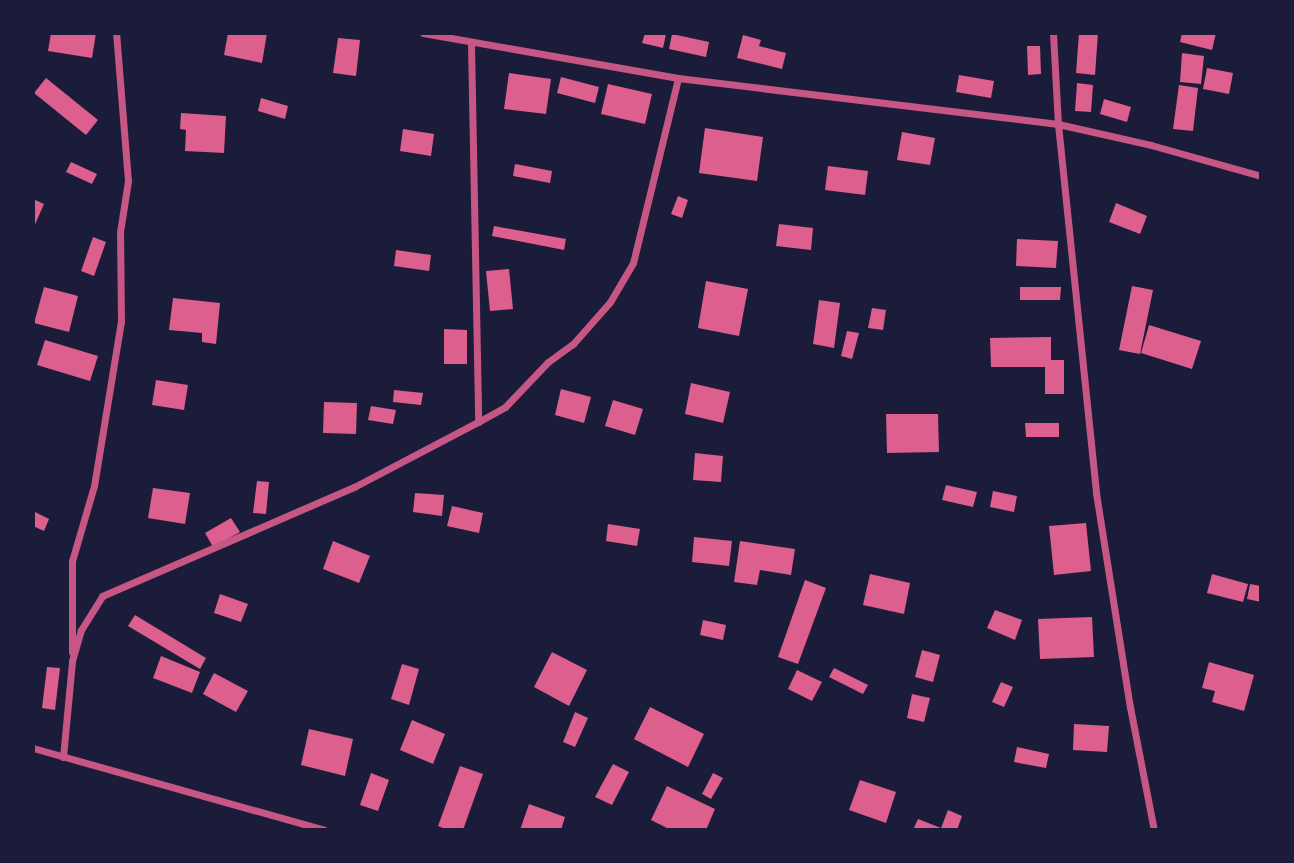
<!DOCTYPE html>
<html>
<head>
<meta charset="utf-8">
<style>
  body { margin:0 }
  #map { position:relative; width:1294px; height:863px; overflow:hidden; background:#1b1b3a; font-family:"Titillium Web",sans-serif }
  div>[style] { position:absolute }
  .building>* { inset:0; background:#dd5f8e }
  .minor>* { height:7px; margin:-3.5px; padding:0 3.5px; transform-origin:3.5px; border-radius:3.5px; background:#c65784 }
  span { translate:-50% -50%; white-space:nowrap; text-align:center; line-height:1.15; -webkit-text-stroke:5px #1b1b3a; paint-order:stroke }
  .frame { position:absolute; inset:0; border:35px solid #1b1b3a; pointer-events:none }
</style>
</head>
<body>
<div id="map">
  <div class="building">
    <i style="clip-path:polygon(51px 33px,96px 33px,92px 58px,48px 51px)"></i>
    <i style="clip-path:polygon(228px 33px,267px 33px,262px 63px,224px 55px)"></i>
    <i style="clip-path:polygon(645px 33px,666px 34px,663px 48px,642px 43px)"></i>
    <i style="clip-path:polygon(1079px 33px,1098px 33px,1095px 75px,1076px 73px)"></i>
    <i style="clip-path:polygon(1182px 33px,1216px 33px,1212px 50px,1180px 42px)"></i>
    <i style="clip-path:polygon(672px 34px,709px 42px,706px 57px,669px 49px)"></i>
    <i style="clip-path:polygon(743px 35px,761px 40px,759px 46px,786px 53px,782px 69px,737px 58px)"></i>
    <i style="clip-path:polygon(338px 38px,360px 40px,356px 76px,333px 73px)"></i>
    <i style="clip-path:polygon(1027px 46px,1040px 46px,1041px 74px,1028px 75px)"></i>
    <i style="clip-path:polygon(1182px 53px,1204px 56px,1201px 84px,1180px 82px)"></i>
    <i style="clip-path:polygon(1207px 68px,1233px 73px,1229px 94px,1203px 89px)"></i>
    <i style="clip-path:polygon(509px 73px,551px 79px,546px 114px,504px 109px)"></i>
    <i style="clip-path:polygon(959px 75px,994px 81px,991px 98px,956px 92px)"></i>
    <i style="clip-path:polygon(561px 77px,599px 87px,595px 103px,557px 93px)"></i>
    <i style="clip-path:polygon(46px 78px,98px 120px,86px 135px,34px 93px)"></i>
    <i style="clip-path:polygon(1077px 83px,1093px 85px,1091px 112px,1075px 111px)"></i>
    <i style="clip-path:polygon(608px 84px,652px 94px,645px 124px,601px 114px)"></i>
    <i style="clip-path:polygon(1179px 85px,1198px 88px,1193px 131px,1173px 129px)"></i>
    <i style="clip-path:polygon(261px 98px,288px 106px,285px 119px,258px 111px)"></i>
    <i style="clip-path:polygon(1104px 99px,1131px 107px,1127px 122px,1100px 114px)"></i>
    <i style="clip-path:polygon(181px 113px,226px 116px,224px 153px,185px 151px,186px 130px,180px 129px)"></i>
    <i style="clip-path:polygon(705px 128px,763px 137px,757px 181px,699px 173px)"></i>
    <i style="clip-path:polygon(403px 129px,434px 134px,431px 156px,400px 151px)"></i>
    <i style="clip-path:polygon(902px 132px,935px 138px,930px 165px,897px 160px)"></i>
    <i style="clip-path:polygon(71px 162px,97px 174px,92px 184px,66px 172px)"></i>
    <i style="clip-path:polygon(515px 164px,552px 171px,550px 183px,513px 176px)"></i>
    <i style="clip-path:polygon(828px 166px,868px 171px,865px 195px,825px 190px)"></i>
    <i style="clip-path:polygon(678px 196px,688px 200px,682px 218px,671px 214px)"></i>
    <i style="clip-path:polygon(33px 199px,44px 204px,33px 229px)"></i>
    <i style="clip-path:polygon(1116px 203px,1147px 216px,1140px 234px,1109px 222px)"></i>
    <i style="clip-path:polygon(779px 224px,813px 228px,811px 250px,776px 246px)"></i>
    <i style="clip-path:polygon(494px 226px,566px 239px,564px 250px,492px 236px)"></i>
    <i style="clip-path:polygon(93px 237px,106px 242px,94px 276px,81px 271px)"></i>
    <i style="clip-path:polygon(1017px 239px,1058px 241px,1056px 268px,1016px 266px)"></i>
    <i style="clip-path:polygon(396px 250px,431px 255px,429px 271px,394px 266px)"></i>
    <i style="clip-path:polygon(509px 269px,513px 309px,490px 311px,486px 271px)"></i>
    <i style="clip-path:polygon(706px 281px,748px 289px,739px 336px,698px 328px)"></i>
    <i style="clip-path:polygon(1132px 286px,1153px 290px,1140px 354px,1119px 350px)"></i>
    <i style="clip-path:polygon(44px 287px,78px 296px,69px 332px,34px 323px)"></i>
    <i style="clip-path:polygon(1020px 287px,1061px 287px,1060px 300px,1020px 300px)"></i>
    <i style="clip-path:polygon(173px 298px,220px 303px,216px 344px,202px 342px,202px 333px,169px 330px)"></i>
    <i style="clip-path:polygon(819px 300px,840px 303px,834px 348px,813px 344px)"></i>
    <i style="clip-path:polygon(872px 308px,886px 310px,883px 330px,868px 328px)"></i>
    <i style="clip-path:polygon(1149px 325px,1201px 341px,1192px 369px,1141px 353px)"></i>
    <i style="clip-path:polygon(444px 329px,467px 330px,467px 364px,444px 364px)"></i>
    <i style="clip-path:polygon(847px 331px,859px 333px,852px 359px,841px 356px)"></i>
    <i style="clip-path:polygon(1051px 337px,1051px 360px,1064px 360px,1064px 394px,1045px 394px,1045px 367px,991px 367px,990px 338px)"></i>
    <i style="clip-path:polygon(45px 340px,98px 356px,90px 381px,37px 365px)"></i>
    <i style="clip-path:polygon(156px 380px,188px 385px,184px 410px,152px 405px)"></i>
    <i style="clip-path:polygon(691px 383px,730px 392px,723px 423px,685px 414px)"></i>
    <i style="clip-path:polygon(561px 389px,591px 397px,584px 423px,555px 415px)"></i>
    <i style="clip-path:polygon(394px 390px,423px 393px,421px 405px,393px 402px)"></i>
    <i style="clip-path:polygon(613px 400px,643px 409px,635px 435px,605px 426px)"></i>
    <i style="clip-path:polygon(324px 402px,357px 403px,356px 434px,323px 433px)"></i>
    <i style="clip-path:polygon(371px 406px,396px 410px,393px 424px,368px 420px)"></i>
    <i style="clip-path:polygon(886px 414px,938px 414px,939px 452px,887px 453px)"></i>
    <i style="clip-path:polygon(1025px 423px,1059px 423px,1059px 437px,1026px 437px)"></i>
    <i style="clip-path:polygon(695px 453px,723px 456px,721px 482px,693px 480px)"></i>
    <i style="clip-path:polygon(257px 481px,269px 482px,266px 514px,253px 513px)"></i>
    <i style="clip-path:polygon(946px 485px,977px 492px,973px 507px,942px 500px)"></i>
    <i style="clip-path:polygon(153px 488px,190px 493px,185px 524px,148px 518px)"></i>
    <i style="clip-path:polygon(993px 491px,1017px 496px,1014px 512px,990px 507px)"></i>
    <i style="clip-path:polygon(415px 493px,444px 495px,442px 516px,413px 512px)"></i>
    <i style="clip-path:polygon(452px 506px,483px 513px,479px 533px,447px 526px)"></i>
    <i style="clip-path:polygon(33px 511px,49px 519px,44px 531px,33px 526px)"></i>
    <i style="clip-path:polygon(231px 518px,240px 532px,213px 547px,205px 533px)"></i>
    <i style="clip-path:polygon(1086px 523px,1091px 571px,1054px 575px,1049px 526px)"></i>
    <i style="clip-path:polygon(608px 524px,640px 529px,637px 546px,606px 541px)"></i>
    <i style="clip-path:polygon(694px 537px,732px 541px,729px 566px,692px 562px)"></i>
    <i style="clip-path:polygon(333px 541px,370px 556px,359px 583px,323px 569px)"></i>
    <i style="clip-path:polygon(740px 541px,795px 549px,791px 575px,760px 570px,757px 585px,734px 582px)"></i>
    <i style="clip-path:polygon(870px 574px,910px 583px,904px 614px,863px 605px)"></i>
    <i style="clip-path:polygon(1212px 574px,1248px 584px,1243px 602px,1207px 593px)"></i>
    <i style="clip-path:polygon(805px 580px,826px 588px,798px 664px,778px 657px)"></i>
    <i style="clip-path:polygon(1250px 584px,1261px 586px,1261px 602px,1247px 599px)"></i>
    <i style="clip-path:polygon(220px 594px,248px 604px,241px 622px,214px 613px)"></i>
    <i style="clip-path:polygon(995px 610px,1022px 620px,1015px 640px,987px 628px)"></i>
    <i style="clip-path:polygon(135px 615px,206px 658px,200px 669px,128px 626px)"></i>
    <i style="clip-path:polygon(1092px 617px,1094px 657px,1040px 659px,1038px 619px)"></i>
    <i style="clip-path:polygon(703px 620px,726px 625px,723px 640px,700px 635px)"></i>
    <i style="clip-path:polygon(922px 650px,940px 655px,933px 682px,915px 677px)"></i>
    <i style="clip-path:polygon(552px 652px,587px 670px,569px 706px,534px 687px)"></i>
    <i style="clip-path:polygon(161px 656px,200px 672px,192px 693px,153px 678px)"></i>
    <i style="clip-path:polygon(1209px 662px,1254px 675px,1244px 711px,1212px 702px,1215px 691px,1202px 688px)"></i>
    <i style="clip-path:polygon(402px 664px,419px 669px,409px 705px,391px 699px)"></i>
    <i style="clip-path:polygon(47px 667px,60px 668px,55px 710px,42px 708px)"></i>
    <i style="clip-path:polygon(834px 668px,868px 685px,863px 694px,829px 677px)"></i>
    <i style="clip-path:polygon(797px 670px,822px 682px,812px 701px,788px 689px)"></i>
    <i style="clip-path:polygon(214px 673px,248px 691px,236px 712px,203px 694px)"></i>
    <i style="clip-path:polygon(1001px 682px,1013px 687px,1004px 707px,992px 702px)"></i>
    <i style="clip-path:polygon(912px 694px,930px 698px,924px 722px,907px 718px)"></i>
    <i style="clip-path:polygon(650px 707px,704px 734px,688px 767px,634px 739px)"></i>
    <i style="clip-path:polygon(575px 712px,588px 718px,575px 747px,563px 742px)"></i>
    <i style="clip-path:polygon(412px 720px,445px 734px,433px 764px,400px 750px)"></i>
    <i style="clip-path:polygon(1074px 724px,1109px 726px,1107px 752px,1073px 750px)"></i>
    <i style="clip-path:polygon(309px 729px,353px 739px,345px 776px,301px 765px)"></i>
    <i style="clip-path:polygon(1017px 747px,1049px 754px,1046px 768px,1014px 762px)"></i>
    <i style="clip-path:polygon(613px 764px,629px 772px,612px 805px,595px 797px)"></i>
    <i style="clip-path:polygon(460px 766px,483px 774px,463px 830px,448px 830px,438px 826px)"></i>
    <i style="clip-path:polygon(371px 773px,389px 780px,378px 811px,360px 805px)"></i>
    <i style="clip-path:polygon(713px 773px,723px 778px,711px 799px,702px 794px)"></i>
    <i style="clip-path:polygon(860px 780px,896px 792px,886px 823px,849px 810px)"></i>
    <i style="clip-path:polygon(667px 786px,715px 809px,706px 830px,671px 830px,651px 820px)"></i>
    <i style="clip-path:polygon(529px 804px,565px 817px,561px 830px,520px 830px)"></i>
    <i style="clip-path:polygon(948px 810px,962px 816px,957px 830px,913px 830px,918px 819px,941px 828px)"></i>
  </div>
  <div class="minor">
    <i style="left:423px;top:33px;width:259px;rotate:10deg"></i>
    <i style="left:678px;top:78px;width:383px;rotate:6.9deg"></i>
    <i style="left:1058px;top:124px;width:95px;rotate:12.7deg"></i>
    <i style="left:1151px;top:145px;width:114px;rotate:15.7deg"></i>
    <i style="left:1053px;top:33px;width:91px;rotate:86.9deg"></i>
    <i style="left:1058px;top:124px;width:371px;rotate:84.1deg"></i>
    <i style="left:1096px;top:493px;width:217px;rotate:81deg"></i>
    <i style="left:1130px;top:707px;width:125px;rotate:79deg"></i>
    <i style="left:471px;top:44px;width:378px;rotate:88.9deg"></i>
    <i style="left:72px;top:652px;width:91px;rotate:-90deg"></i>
    <i style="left:72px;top:561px;width:78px;rotate:-73.7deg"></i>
    <i style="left:94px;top:486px;width:166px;rotate:-80.7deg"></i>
    <i style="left:121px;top:322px;width:90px;rotate:-90.6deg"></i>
    <i style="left:120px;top:232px;width:52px;rotate:-81.1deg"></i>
    <i style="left:128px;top:181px;width:148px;rotate:-94.6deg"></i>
    <i style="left:33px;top:748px;width:302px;rotate:15.7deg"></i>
    <i style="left:63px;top:757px;width:96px;rotate:-84.6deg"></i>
    <i style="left:72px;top:661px;width:32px;rotate:-74deg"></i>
    <i style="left:81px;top:630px;width:40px;rotate:-58deg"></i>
    <i style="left:102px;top:596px;width:275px;rotate:-23.4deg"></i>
    <i style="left:354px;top:487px;width:140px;rotate:-27.7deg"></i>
    <i style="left:478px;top:422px;width:31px;rotate:-29deg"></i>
    <i style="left:505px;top:407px;width:62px;rotate:-46.3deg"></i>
    <i style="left:548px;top:362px;width:31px;rotate:-36deg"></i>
    <i style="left:573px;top:344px;width:56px;rotate:-48.6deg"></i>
    <i style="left:610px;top:302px;width:45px;rotate:-59.5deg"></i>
    <i style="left:633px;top:263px;width:190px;rotate:-76.3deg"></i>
  </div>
  <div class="frame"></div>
</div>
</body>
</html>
